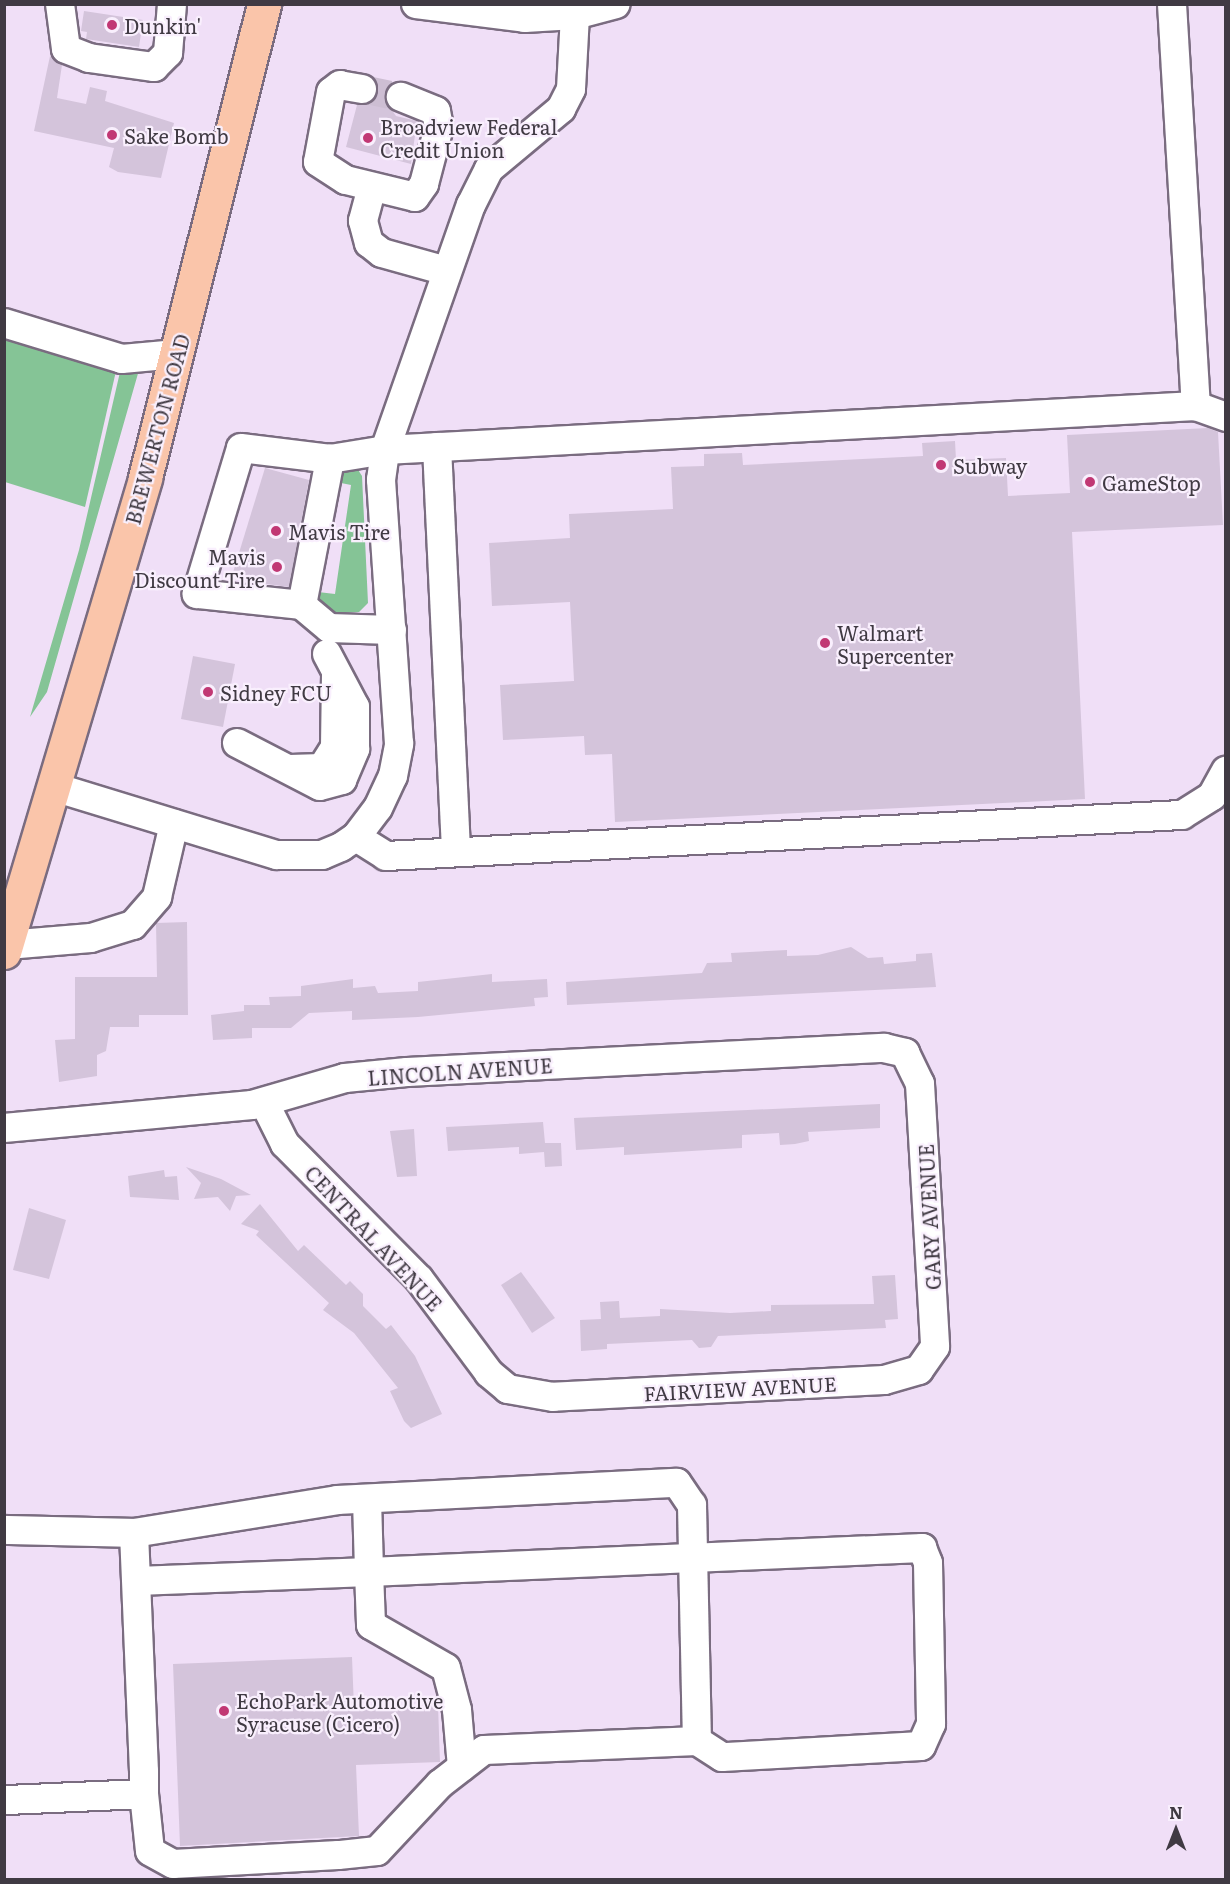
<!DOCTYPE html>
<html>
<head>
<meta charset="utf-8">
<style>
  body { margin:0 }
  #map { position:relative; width:1230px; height:1884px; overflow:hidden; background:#f0dff7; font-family:Literata,serif }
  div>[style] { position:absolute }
  .green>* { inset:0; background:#85c496 }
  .building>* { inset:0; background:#d4c4db }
  .minor-tunnel>* { height:28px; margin-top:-14px; transform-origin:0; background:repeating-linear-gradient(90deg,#cdbed3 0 28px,transparent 0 42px) }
  .roads { filter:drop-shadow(2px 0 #7a6c80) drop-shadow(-2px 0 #7a6c80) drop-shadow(0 2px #7a6c80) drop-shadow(0 -2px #7a6c80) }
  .minor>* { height:28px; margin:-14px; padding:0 14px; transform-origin:14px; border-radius:14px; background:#fff }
  .major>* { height:33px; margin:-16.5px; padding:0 16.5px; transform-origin:16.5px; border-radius:16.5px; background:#fac5aa }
  .dots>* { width:16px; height:16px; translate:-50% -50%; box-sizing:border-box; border:3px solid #f9effd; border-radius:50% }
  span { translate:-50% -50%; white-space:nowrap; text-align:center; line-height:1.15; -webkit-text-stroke:4.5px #f9effd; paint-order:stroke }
  .poi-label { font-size:20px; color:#403a43 }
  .left { translate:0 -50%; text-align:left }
  .right { translate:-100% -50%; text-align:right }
  .street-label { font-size:20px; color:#403a43 }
  .frame { position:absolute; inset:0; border:6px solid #403a43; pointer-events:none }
  .north { position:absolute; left:1146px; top:1800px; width:60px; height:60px; -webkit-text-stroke:4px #f9effd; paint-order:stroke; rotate:0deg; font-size:16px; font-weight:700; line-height:24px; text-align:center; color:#403a43 }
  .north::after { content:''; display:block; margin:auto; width:21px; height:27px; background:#403a43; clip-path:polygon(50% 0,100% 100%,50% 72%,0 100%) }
</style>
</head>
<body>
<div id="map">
  <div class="green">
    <i style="clip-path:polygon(4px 332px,116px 371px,85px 507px,5px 482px)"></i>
    <i style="clip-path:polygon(139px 370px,47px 692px,30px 717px,79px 550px,120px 372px)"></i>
    <i style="clip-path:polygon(353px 462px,362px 476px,368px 603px,359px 612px,336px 613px,321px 603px,318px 592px,335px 594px,351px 485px,336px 482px,339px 468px)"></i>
  </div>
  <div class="building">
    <i style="clip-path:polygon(84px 11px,143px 20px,139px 47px,86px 39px,87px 32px,81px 31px)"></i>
    <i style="clip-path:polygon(50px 56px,62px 65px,57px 98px,86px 104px,90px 87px,107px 91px,105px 101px,174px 123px,161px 178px,118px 172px,109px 167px,114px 148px,34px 131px)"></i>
    <i style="clip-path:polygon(378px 84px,388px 87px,385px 100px,396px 116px,417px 121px,411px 164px,346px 147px,357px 105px,374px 100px)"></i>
    <i style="clip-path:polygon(1208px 428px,1218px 432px,1223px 525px,1072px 532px,1085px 799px,615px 822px,612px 754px,585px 755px,584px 736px,503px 740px,500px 685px,574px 681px,570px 602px,492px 606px,489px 543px,570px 538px,569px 514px,673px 509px,671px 467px,704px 466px,704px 454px,742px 453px,743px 465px,923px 456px,922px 443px,955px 441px,956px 460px,1006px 458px,1008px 496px,1070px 493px,1067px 435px)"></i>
    <i style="clip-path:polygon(265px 468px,309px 480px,289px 587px,231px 579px)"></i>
    <i style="clip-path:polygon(193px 656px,235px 664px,223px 727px,181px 719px)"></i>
    <i style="clip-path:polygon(187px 922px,188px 1015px,139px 1015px,139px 1027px,110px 1027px,106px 1051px,97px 1055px,97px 1076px,59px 1082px,55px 1040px,75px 1039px,75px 977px,157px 977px,156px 923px)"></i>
    <i style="clip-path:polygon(851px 947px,868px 958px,883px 957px,884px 964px,916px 961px,916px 954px,932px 953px,936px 987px,567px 1005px,566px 982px,702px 973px,707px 963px,732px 962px,731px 953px,787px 950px,787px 956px,818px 955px)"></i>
    <i style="clip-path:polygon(492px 974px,492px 982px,547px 979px,548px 997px,534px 998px,535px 1006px,418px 1017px,352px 1020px,352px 1011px,309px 1013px,291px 1028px,252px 1028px,252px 1038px,213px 1040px,211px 1015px,244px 1011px,244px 1005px,270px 1005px,269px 997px,301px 996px,301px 986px,353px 979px,353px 988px,375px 986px,378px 993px,418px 991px,418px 982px)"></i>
    <i style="clip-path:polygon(880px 1104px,880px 1128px,808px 1132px,809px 1141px,795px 1144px,780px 1145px,779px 1133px,742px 1135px,742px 1148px,624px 1155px,624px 1147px,576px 1150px,574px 1118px)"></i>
    <i style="clip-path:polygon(543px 1122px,545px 1143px,561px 1143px,562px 1166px,545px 1167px,544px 1152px,519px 1154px,519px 1147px,448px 1151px,446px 1127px)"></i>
    <i style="clip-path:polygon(414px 1129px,417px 1176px,397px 1177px,390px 1131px)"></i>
    <i style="clip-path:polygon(186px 1167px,221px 1179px,251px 1195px,236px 1196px,230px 1211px,218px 1197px,194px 1199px,201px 1183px)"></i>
    <i style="clip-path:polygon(164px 1170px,165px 1177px,177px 1176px,179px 1200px,130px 1197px,128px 1176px)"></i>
    <i style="clip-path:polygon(260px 1204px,298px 1251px,304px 1245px,346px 1285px,350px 1281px,363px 1294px,363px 1306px,386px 1329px,391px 1325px,415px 1356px,442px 1414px,411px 1428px,404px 1421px,390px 1391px,398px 1388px,354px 1333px,323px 1310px,329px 1303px,256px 1235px,259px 1231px,241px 1224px)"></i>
    <i style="clip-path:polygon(29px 1208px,66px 1220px,49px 1279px,13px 1270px)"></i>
    <i style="clip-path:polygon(521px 1272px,555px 1318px,532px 1333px,501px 1285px)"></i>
    <i style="clip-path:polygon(895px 1275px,898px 1319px,885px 1320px,886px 1328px,718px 1336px,711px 1347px,699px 1348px,692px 1340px,607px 1344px,607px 1349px,581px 1351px,580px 1320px,601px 1319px,600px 1302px,619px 1301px,620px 1318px,660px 1316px,660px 1309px,730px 1313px,771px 1311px,771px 1305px,874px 1304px,872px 1276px)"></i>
    <i style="clip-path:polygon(352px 1657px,354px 1708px,438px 1705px,440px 1762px,356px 1765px,359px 1836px,180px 1846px,173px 1664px)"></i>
  </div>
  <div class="minor-tunnel">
    <i style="left:362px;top:89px;width:40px;rotate:12deg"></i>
  </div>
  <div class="roads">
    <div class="minor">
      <i style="left:60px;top:4px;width:45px;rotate:82.4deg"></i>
      <i style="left:66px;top:49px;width:25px;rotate:21deg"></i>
      <i style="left:89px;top:58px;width:66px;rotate:7.9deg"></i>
      <i style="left:154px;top:67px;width:20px;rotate:-45deg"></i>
      <i style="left:168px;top:53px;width:49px;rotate:-85.3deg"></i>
      <i style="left:416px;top:4px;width:110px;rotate:7.3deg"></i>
      <i style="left:525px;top:18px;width:50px;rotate:-3.4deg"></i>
      <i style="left:575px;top:15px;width:42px;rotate:-15deg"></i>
      <i style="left:1172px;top:4px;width:403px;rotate:86.6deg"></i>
      <i style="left:362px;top:89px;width:22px;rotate:-170deg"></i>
      <i style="left:340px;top:85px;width:11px;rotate:142deg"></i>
      <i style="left:331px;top:92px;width:71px;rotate:100.5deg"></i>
      <i style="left:318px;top:162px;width:33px;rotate:33deg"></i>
      <i style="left:346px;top:180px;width:71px;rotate:13.8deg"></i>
      <i style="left:415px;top:197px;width:16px;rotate:-55deg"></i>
      <i style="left:424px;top:184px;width:59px;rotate:-75.3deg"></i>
      <i style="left:439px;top:127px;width:16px;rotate:-101deg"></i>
      <i style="left:436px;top:111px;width:38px;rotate:-158deg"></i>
      <i style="left:372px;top:187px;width:35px;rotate:105deg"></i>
      <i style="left:363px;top:221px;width:23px;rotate:75deg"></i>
      <i style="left:369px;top:243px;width:16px;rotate:38deg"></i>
      <i style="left:382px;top:253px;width:67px;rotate:15.5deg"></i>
      <i style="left:4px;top:323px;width:123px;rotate:17deg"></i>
      <i style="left:122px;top:359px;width:55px;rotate:-5.2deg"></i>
      <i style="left:437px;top:447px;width:405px;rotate:87.3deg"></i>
      <i style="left:302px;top:605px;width:149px;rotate:-79.1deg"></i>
      <i style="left:392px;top:630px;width:63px;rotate:-178.2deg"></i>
      <i style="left:329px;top:628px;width:35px;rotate:-140deg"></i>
      <i style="left:302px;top:605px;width:106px;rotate:-174deg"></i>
      <i style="left:197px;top:594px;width:152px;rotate:-73.2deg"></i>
      <i style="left:241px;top:448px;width:90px;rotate:7deg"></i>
      <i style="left:330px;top:459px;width:56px;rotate:-9.3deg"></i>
      <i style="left:385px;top:450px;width:812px;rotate:-3.11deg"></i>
      <i style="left:1196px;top:406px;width:32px;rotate:20deg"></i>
      <i style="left:237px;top:743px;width:93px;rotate:27.4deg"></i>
      <i style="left:320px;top:786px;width:23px;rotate:-15deg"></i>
      <i style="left:342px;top:780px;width:34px;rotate:-67deg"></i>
      <i style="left:355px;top:749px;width:42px;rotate:-90deg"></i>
      <i style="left:355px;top:707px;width:60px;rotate:-117.8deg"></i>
      <i style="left:290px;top:769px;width:32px;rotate:-2deg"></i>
      <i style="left:322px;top:768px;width:25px;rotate:-58deg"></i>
      <i style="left:335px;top:747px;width:73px;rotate:-89.2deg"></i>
      <i style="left:54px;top:787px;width:233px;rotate:17deg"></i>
      <i style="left:277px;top:855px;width:45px"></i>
      <i style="left:322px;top:855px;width:21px;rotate:-23deg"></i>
      <i style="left:341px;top:847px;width:18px;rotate:-34deg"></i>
      <i style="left:356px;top:837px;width:36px;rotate:-53deg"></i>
      <i style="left:378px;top:808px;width:35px;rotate:-65deg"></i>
      <i style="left:393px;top:776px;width:33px;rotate:-79deg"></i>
      <i style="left:399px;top:744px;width:265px;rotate:-93.9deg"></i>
      <i style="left:381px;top:480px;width:30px;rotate:-82deg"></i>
      <i style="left:385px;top:450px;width:260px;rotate:-70.7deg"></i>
      <i style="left:471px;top:205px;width:40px;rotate:-63.4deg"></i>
      <i style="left:489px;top:169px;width:94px;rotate:-39.8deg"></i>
      <i style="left:561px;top:109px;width:22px;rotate:-63deg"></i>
      <i style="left:571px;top:89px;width:74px;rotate:-86.9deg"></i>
      <i style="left:356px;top:837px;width:36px;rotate:32deg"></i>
      <i style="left:386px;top:856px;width:797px;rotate:-2.95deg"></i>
      <i style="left:1182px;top:815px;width:36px;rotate:-32deg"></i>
      <i style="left:1212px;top:796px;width:29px;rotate:-61deg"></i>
      <i style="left:7px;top:945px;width:84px;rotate:-4.8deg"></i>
      <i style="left:91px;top:938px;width:44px;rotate:-17.2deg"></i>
      <i style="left:133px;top:925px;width:37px;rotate:-49deg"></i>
      <i style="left:157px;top:897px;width:75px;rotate:-76.9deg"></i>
      <i style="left:4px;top:1128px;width:249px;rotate:-5.3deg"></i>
      <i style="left:252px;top:1105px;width:97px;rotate:-16.2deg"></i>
      <i style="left:345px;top:1078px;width:62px;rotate:-5.5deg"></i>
      <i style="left:407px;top:1072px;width:478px;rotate:-2.9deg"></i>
      <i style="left:884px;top:1048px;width:22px;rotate:13deg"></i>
      <i style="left:905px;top:1053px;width:34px;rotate:64deg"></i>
      <i style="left:920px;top:1084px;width:263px;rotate:86.7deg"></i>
      <i style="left:935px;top:1347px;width:28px;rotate:125deg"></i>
      <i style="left:919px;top:1370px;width:36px;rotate:164deg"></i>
      <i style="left:884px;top:1380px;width:331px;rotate:177.1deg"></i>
      <i style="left:553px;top:1397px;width:46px;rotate:-169.9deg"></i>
      <i style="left:508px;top:1389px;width:25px;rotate:-140deg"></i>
      <i style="left:489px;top:1373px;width:117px;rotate:-126.7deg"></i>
      <i style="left:419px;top:1279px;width:190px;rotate:-134.8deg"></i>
      <i style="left:285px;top:1144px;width:47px;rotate:-116.6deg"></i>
      <i style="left:367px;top:1499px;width:73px;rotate:88.4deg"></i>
      <i style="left:369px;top:1572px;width:554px;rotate:-2.49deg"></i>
      <i style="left:922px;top:1548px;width:16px;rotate:68deg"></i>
      <i style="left:928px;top:1563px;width:161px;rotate:88.9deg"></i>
      <i style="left:931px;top:1724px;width:24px;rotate:114deg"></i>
      <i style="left:921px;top:1746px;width:199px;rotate:176.8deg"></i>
      <i style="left:722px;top:1757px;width:30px;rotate:-147deg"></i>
      <i style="left:4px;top:1530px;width:130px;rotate:1.3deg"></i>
      <i style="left:134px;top:1533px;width:239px;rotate:87.6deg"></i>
      <i style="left:144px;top:1772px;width:22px;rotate:90deg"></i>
      <i style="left:144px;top:1794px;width:140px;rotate:177.5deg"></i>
      <i style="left:134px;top:1533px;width:206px;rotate:-9.2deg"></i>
      <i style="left:337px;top:1500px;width:340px;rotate:-2.9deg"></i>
      <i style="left:677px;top:1483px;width:27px;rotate:56deg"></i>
      <i style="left:692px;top:1505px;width:236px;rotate:88.8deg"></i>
      <i style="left:697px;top:1741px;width:213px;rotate:177.6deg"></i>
      <i style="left:484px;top:1750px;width:56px;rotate:142.3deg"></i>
      <i style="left:440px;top:1784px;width:92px;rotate:133.2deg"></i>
      <i style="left:377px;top:1851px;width:39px;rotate:174deg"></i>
      <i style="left:338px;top:1855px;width:165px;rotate:176.9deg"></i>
      <i style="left:173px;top:1864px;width:26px;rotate:-151deg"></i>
      <i style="left:150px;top:1851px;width:57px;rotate:-96deg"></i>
      <i style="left:137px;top:1581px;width:232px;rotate:-2.2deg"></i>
      <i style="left:369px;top:1572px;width:53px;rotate:87.8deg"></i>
      <i style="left:371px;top:1625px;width:86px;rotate:29.8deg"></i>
      <i style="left:446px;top:1668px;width:43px;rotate:75.3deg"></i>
      <i style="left:457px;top:1710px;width:57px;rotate:85deg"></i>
    </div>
    <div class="major">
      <i style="left:4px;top:952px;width:495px;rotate:-73.4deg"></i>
      <i style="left:145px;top:478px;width:489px;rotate:-75.9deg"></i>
    </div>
  </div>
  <div class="dots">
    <i style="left:112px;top:25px;background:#c13874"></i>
    <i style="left:112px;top:135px;background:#c13874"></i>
    <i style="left:368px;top:138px;background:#c13874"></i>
    <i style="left:941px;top:465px;background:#c13874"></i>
    <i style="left:1090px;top:482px;background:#c13874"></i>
    <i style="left:276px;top:531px;background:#c13874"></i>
    <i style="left:277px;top:567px;background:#c13874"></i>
    <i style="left:825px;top:643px;background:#c13874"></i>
    <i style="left:208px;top:692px;background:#c13874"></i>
    <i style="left:224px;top:1711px;background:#c13874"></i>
  </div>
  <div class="poi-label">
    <span class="left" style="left:124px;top:25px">Dunkin'</span>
    <span class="left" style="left:380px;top:138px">Broadview Federal<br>Credit Union</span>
    <span class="left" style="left:124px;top:135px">Sake Bomb</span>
    <span class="left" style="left:953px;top:465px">Subway</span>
    <span class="left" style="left:1102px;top:482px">GameStop</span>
    <span class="left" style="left:288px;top:531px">Mavis Tire</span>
    <span class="right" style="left:265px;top:568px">Mavis<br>Discount Tire</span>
    <span class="left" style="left:837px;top:644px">Walmart<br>Supercenter</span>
    <span class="left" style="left:220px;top:692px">Sidney FCU</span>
    <span class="left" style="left:236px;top:1712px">EchoPark Automotive<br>Syracuse (Cicero)</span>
  </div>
  <div class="street-label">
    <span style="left:157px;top:429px;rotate:-75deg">BREWERTON ROAD</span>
    <span style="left:460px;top:1071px;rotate:-4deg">LINCOLN AVENUE</span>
    <span style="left:929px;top:1217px;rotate:-93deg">GARY AVENUE</span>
    <span style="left:374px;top:1238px;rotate:47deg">CENTRAL AVENUE</span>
    <span style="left:740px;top:1388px;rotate:-3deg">FAIRVIEW AVENUE</span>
  </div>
  <div class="frame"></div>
  <div class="north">N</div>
</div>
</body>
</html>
